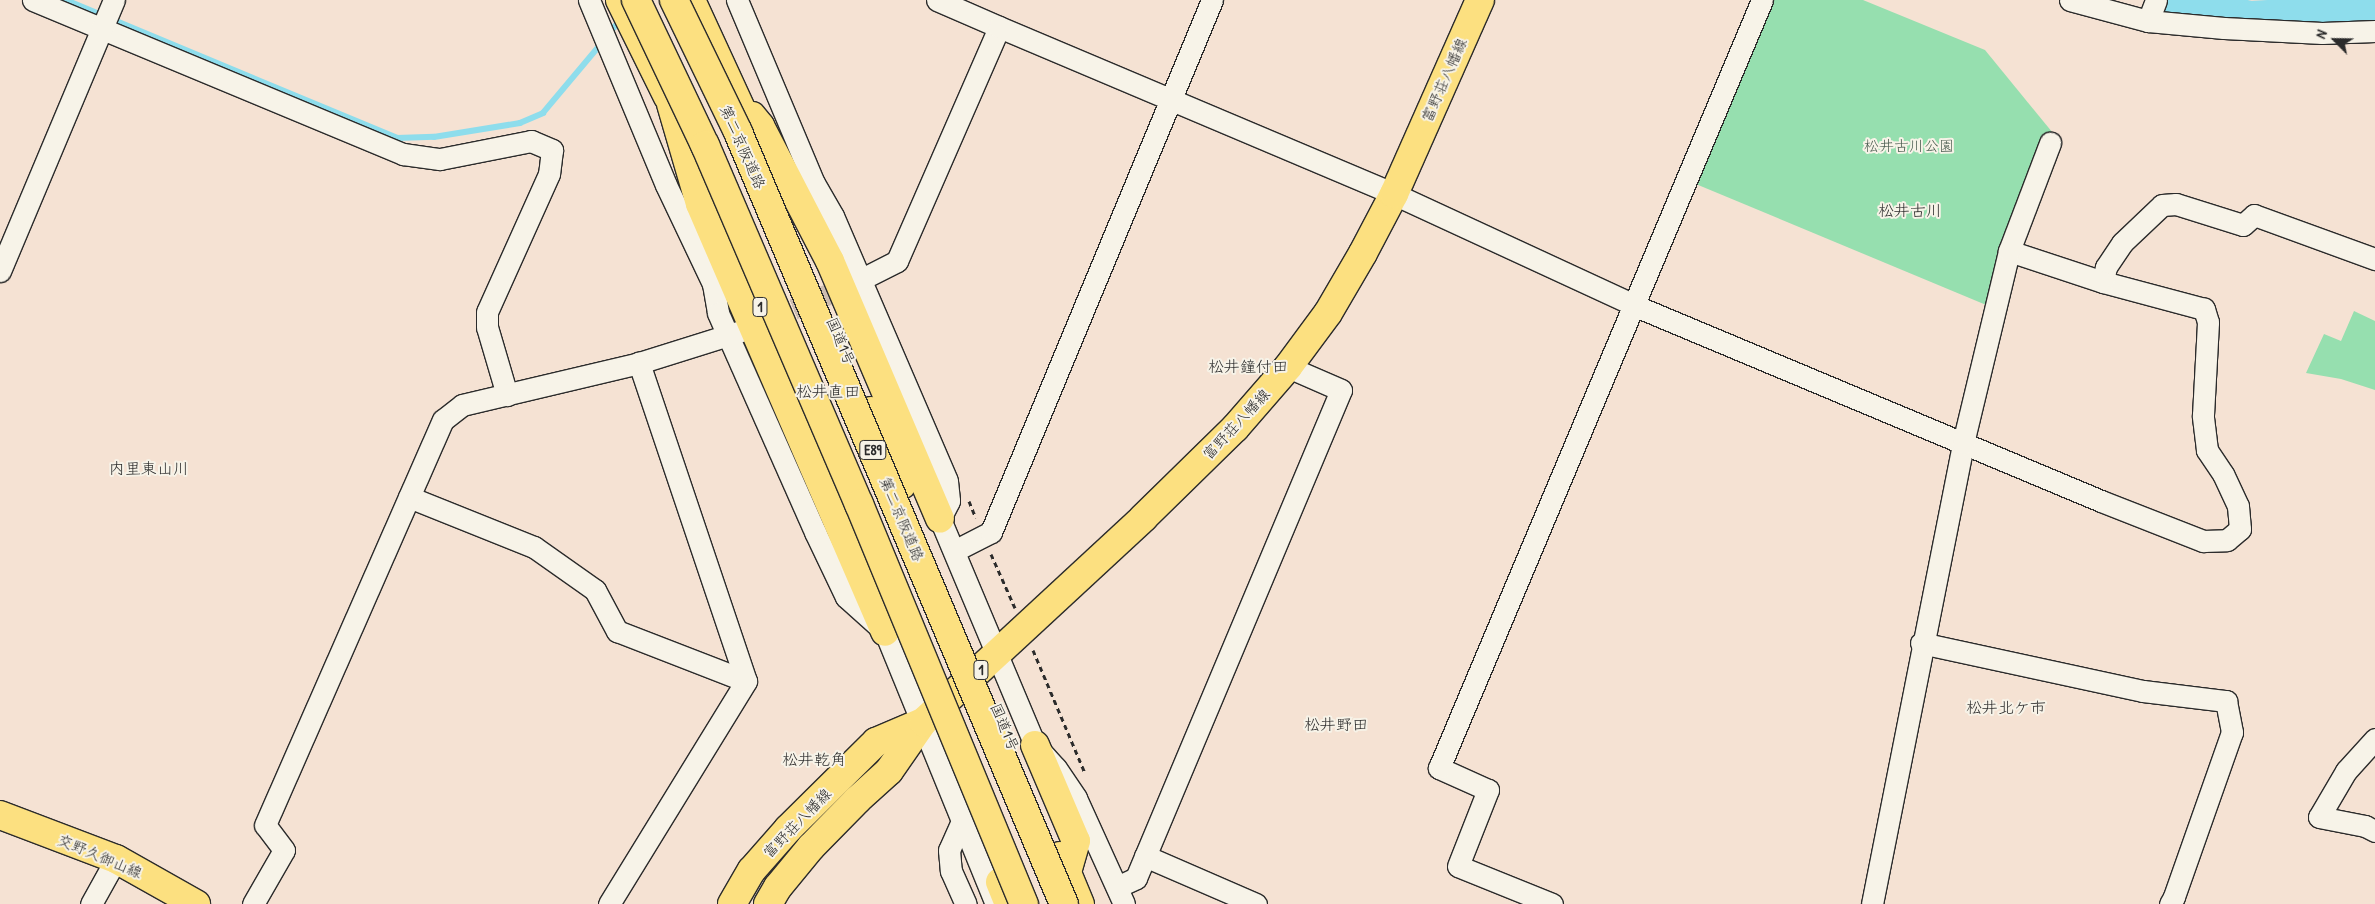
<!DOCTYPE html>
<html>
<head>
<meta charset="utf-8">
<style>
  body { margin:0 }
  #map { position:relative; width:2375px; height:904px; overflow:hidden; background:#f5e2d3; font-family:"Patrick Hand","Klee One",sans-serif }
  div>[style] { position:absolute }
  .green>* { inset:0; background:#96dfaf }
  .stream>* { height:5.5px; margin:-2.75px; padding:0 2.75px; transform-origin:2.75px; border-radius:2.75px; background:#8eddec }
  .river>* { height:34px; margin:-17px; padding:0 17px; transform-origin:17px; border-radius:17px; background:#8eddec }
  .minor-tunnel>* { height:21px; margin-top:-10.5px; transform-origin:0; background:repeating-linear-gradient(90deg,#cdbdb1 0 21px,transparent 0 32px) }
  .path>* { height:3px; margin-top:-1.5px; transform-origin:0; background:repeating-linear-gradient(90deg,#2b2b2b 0 5px,transparent 0 9px) }
  .roads { filter:drop-shadow(1px 0 #2b2b2b) drop-shadow(-1px 0 #2b2b2b) drop-shadow(0 1px #2b2b2b) drop-shadow(0 -1px #2b2b2b) }
  .minor>* { height:21px; margin:-10.5px; padding:0 10.5px; transform-origin:10.5px; border-radius:10.5px; background:#f7f3e8 }
  .major>* { height:28px; margin:-14px; padding:0 14px; transform-origin:14px; border-radius:14px; background:#fce080 }
  .highway>* { height:28px; margin:-14px; padding:0 14px; transform-origin:14px; border-radius:14px; background:#fce080 }
  .bridges { filter:drop-shadow(1px 0 #2b2b2b) drop-shadow(-1px 0 #2b2b2b) drop-shadow(0 1px #2b2b2b) drop-shadow(0 -1px #2b2b2b) }
  .highway-bridge>* { height:28px; margin:-14px; padding:0 14px; transform-origin:14px; border-radius:14px; background:#fce080 }
  span { translate:-50% -50%; white-space:nowrap; text-align:center; line-height:1.15; -webkit-text-stroke:4px #f7f3e8; paint-order:stroke }
  .shield-label span { padding:1px 4px; background:#f7f3e8; border:1px solid; border-radius:4px; -webkit-text-stroke-width:0 }
  .shield-label { font-size:14px; color:#2b2b2b; font-weight:700 }
  .street-label { font-size:15px; color:#2b2b2b }
  .park-label { font-size:15px; color:#46584c }
  .neighbourhood-label { font-size:16px; color:#2b2b2b }
  .north { position:absolute; left:2310px; top:15px; width:50px; height:50px; -webkit-text-stroke:4px #f7f3e8; paint-order:stroke; rotate:293deg; font-size:14px; font-weight:700; line-height:20px; text-align:center; color:#2b2b2b }
  .north::after { content:''; display:block; margin:auto; width:18px; height:22px; background:#2b2b2b; clip-path:polygon(50% 0,100% 100%,50% 72%,0 100%) }
</style>
</head>
<body>
<div id="map">
  <div class="green">
    <i style="clip-path:polygon(1769px 0,1863px 0,1985px 50px,2057px 138px,1991px 307px,1691px 182px)"></i>
    <i style="clip-path:polygon(2354px 311px,2375px 321px,2375px 390px,2341px 379px,2306px 373px,2324px 334px,2341px 341px)"></i>
  </div>
  <div class="stream">
    <i style="left:66px;top:0;width:359px;rotate:22.6deg"></i>
    <i style="left:397px;top:138px;width:37px;rotate:-2deg"></i>
    <i style="left:434px;top:137px;width:87px;rotate:-9.2deg"></i>
    <i style="left:520px;top:123px;width:25px;rotate:-23deg"></i>
    <i style="left:543px;top:113px;width:90px;rotate:-50deg"></i>
    <i style="left:608px;top:35px;width:21px;rotate:-51deg"></i>
  </div>
  <div class="river">
    <i style="left:2176px;top:0;width:76px;rotate:13.7deg"></i>
    <i style="left:2250px;top:18px;width:125px;rotate:-3.2deg"></i>
  </div>
  <div class="minor-tunnel">
    <i style="left:764px;top:321px;width:91px;rotate:-22.6deg"></i>
  </div>
  <div class="path">
    <i style="left:969px;top:501px;width:18px;rotate:68deg"></i>
    <i style="left:991px;top:554px;width:59px;rotate:66deg"></i>
    <i style="left:1033px;top:650px;width:134px;rotate:67.1deg"></i>
  </div>
  <div class="roads">
    <div class="minor">
      <i style="left:33px;top:0;width:401px;rotate:22.6deg"></i>
      <i style="left:403px;top:154px;width:37px;rotate:8deg"></i>
      <i style="left:440px;top:159px;width:93px;rotate:-11.2deg"></i>
      <i style="left:531px;top:141px;width:23px;rotate:23deg"></i>
      <i style="left:552px;top:150px;width:24px;rotate:97deg"></i>
      <i style="left:549px;top:174px;width:151px;rotate:114.2deg"></i>
      <i style="left:487px;top:312px;width:15px;rotate:90deg"></i>
      <i style="left:487px;top:327px;width:71px;rotate:73.6deg"></i>
      <i style="left:589px;top:0;width:200px;rotate:67.4deg"></i>
      <i style="left:666px;top:185px;width:110px;rotate:64.6deg"></i>
      <i style="left:713px;top:284px;width:29px;rotate:80deg"></i>
      <i style="left:718px;top:313px;width:240px;rotate:66.1deg"></i>
      <i style="left:815px;top:532px;width:72px;rotate:64.5deg"></i>
      <i style="left:846px;top:597px;width:52px;rotate:41.9deg"></i>
      <i style="left:885px;top:632px;width:294px;rotate:67.8deg"></i>
      <i style="left:737px;top:0;width:199px;rotate:67.2deg"></i>
      <i style="left:814px;top:183px;width:38px;rotate:60deg"></i>
      <i style="left:833px;top:216px;width:288px;rotate:66.7deg"></i>
      <i style="left:947px;top:481px;width:20px;rotate:84deg"></i>
      <i style="left:949px;top:501px;width:20px;rotate:117deg"></i>
      <i style="left:940px;top:519px;width:245px;rotate:67.2deg"></i>
      <i style="left:1035px;top:745px;width:31px;rotate:48deg"></i>
      <i style="left:1056px;top:768px;width:36px;rotate:56deg"></i>
      <i style="left:1076px;top:798px;width:116px;rotate:65.6deg"></i>
      <i style="left:937px;top:0;width:68px;rotate:23.5deg"></i>
      <i style="left:2070px;top:0;width:81px;rotate:15.1deg"></i>
      <i style="left:2148px;top:21px;width:76px;rotate:5.3deg"></i>
      <i style="left:2224px;top:28px;width:98px;rotate:2.9deg"></i>
      <i style="left:2322px;top:33px;width:53px;rotate:-2.2deg"></i>
      <i style="left:2148px;top:21px;width:22px;rotate:-69deg"></i>
      <i style="left:0;top:271px;width:294px;rotate:-67.2deg"></i>
      <i style="left:2103px;top:282px;width:15px;rotate:-79deg"></i>
      <i style="left:2106px;top:267px;width:29px;rotate:-56deg"></i>
      <i style="left:2122px;top:243px;width:55px;rotate:-43.5deg"></i>
      <i style="left:2162px;top:205px;width:14px;rotate:-4deg"></i>
      <i style="left:2176px;top:204px;width:70px;rotate:17.4deg"></i>
      <i style="left:2243px;top:225px;width:15px;rotate:-42deg"></i>
      <i style="left:2254px;top:215px;width:129px;rotate:20deg"></i>
      <i style="left:848px;top:286px;width:55px;rotate:-27deg"></i>
      <i style="left:897px;top:261px;width:255px;rotate:-66.4deg"></i>
      <i style="left:999px;top:27px;width:429px;rotate:22.9deg"></i>
      <i style="left:1394px;top:194px;width:269px;rotate:24.8deg"></i>
      <i style="left:1638px;top:307px;width:502px;rotate:22.73deg"></i>
      <i style="left:2101px;top:501px;width:110px;rotate:21.4deg"></i>
      <i style="left:2203px;top:541px;width:24px;rotate:-2deg"></i>
      <i style="left:2227px;top:540px;width:17px;rotate:-40deg"></i>
      <i style="left:2240px;top:529px;width:23px;rotate:-95deg"></i>
      <i style="left:2238px;top:506px;width:35px;rotate:-115deg"></i>
      <i style="left:2223px;top:474px;width:29px;rotate:-124deg"></i>
      <i style="left:2207px;top:450px;width:35px;rotate:-97deg"></i>
      <i style="left:2203px;top:415px;width:93px;rotate:-86.9deg"></i>
      <i style="left:2208px;top:322px;width:14px;rotate:-107deg"></i>
      <i style="left:2204px;top:309px;width:105px;rotate:-165deg"></i>
      <i style="left:2103px;top:282px;width:99px;rotate:-161.7deg"></i>
      <i style="left:409px;top:497px;width:135px;rotate:21.8deg"></i>
      <i style="left:534px;top:547px;width:75px;rotate:35.2deg"></i>
      <i style="left:595px;top:590px;width:47px;rotate:61.8deg"></i>
      <i style="left:617px;top:631px;width:138px;rotate:21.2deg"></i>
      <i style="left:954px;top:551px;width:42px;rotate:-27.2deg"></i>
      <i style="left:991px;top:532px;width:576px;rotate:-67.44deg"></i>
      <i style="left:1921px;top:643px;width:227px;rotate:12.2deg"></i>
      <i style="left:2143px;top:691px;width:84px;rotate:6.9deg"></i>
      <i style="left:2226px;top:701px;width:32px;rotate:79deg"></i>
      <i style="left:2232px;top:732px;width:175px;rotate:109.4deg"></i>
      <i style="left:2174px;top:897px;width:8px;rotate:120deg"></i>
      <i style="left:2375px;top:739px;width:43px;rotate:132.2deg"></i>
      <i style="left:2346px;top:771px;width:53px;rotate:120.4deg"></i>
      <i style="left:2319px;top:817px;width:47px;rotate:11.1deg"></i>
      <i style="left:2365px;top:826px;width:11px;rotate:27deg"></i>
      <i style="left:962px;top:821px;width:32px;rotate:114deg"></i>
      <i style="left:949px;top:850px;width:21px;rotate:85deg"></i>
      <i style="left:951px;top:871px;width:36px;rotate:66deg"></i>
      <i style="left:1145px;top:856px;width:121px;rotate:23.4deg"></i>
      <i style="left:1117px;top:887px;width:21px;rotate:-25deg"></i>
      <i style="left:1136px;top:878px;width:529px;rotate:-67.21deg"></i>
      <i style="left:1341px;top:390px;width:58px;rotate:-156.5deg"></i>
      <i style="left:91px;top:904px;width:51px;rotate:-60.9deg"></i>
      <i style="left:253px;top:904px;width:62px;rotate:-60.1deg"></i>
      <i style="left:284px;top:850px;width:31px;rotate:-127deg"></i>
      <i style="left:265px;top:825px;width:442px;rotate:-66.3deg"></i>
      <i style="left:443px;top:420px;width:24px;rotate:-38deg"></i>
      <i style="left:462px;top:405px;width:182px;rotate:-13.3deg"></i>
      <i style="left:639px;top:363px;width:107px;rotate:-17.4deg"></i>
      <i style="left:609px;top:904px;width:262px;rotate:-58.4deg"></i>
      <i style="left:746px;top:681px;width:336px;rotate:-108.6deg"></i>
      <i style="left:1552px;top:904px;width:101px;rotate:-158deg"></i>
      <i style="left:1458px;top:866px;width:82px;rotate:-68.5deg"></i>
      <i style="left:1488px;top:790px;width:54px;rotate:-155.8deg"></i>
      <i style="left:1439px;top:768px;width:833px;rotate:-67.19deg"></i>
      <i style="left:1872px;top:904px;width:470px;rotate:-78.8deg"></i>
      <i style="left:1963px;top:443px;width:197px;rotate:-76.5deg"></i>
      <i style="left:2009px;top:251px;width:116px;rotate:-69.2deg"></i>
    </div>
    <div class="major">
      <i style="left:0;top:815px;width:124px;rotate:20.8deg"></i>
      <i style="left:116px;top:859px;width:92px;rotate:29.4deg"></i>
      <i style="left:732px;top:904px;width:39px;rotate:-60deg"></i>
      <i style="left:752px;top:870px;width:55px;rotate:-48.7deg"></i>
      <i style="left:788px;top:829px;width:124px;rotate:-44.7deg"></i>
      <i style="left:876px;top:742px;width:51px;rotate:-23.1deg"></i>
      <i style="left:768px;top:904px;width:20px;rotate:-60deg"></i>
      <i style="left:778px;top:887px;width:52px;rotate:-50.5deg"></i>
      <i style="left:811px;top:847px;width:66px;rotate:-45.6deg"></i>
      <i style="left:857px;top:800px;width:43px;rotate:-42.2deg"></i>
      <i style="left:889px;top:771px;width:60px;rotate:-55.2deg"></i>
      <i style="left:923px;top:722px;width:300px;rotate:-42.8deg"></i>
      <i style="left:1143px;top:518px;width:129px;rotate:-44.4deg"></i>
      <i style="left:1235px;top:428px;width:81px;rotate:-49deg"></i>
      <i style="left:1288px;top:367px;width:67px;rotate:-53.5deg"></i>
      <i style="left:1328px;top:313px;width:69px;rotate:-59.7deg"></i>
      <i style="left:1363px;top:253px;width:67px;rotate:-62.3deg"></i>
      <i style="left:1394px;top:194px;width:212px;rotate:-66.1deg"></i>
    </div>
    <div class="highway">
      <i style="left:620px;top:0;width:108px;rotate:63.7deg"></i>
      <i style="left:691px;top:0;width:153px;rotate:65.3deg"></i>
      <i style="left:671px;top:104px;width:104px;rotate:73.8deg"></i>
      <i style="left:700px;top:204px;width:466px;rotate:66.6deg"></i>
      <i style="left:752px;top:116px;width:13px;rotate:51deg"></i>
      <i style="left:760px;top:126px;width:152px;rotate:62.6deg"></i>
      <i style="left:830px;top:261px;width:280px;rotate:66.9deg"></i>
      <i style="left:871px;top:411px;width:80px;rotate:67.3deg"></i>
      <i style="left:1035px;top:745px;width:104px;rotate:66.9deg"></i>
      <i style="left:1076px;top:841px;width:32px;rotate:106deg"></i>
      <i style="left:1060px;top:856px;width:52px;rotate:67.4deg"></i>
      <i style="left:1000px;top:882px;width:24px;rotate:68deg"></i>
    </div>
  </div>
  <div class="bridges">
    <div class="highway-bridge">
      <i style="left:636px;top:0;width:161px;rotate:64.6deg"></i>
      <i style="left:705px;top:145px;width:391px;rotate:66.8deg"></i>
      <i style="left:859px;top:504px;width:433px;rotate:67.6deg"></i>
      <i style="left:674px;top:0;width:147px;rotate:64.1deg"></i>
      <i style="left:738px;top:132px;width:838px;rotate:67.11deg"></i>
    </div>
  </div>
  <div class="shield-label">
    <span style="left:760px;top:307px">1</span>
    <span style="left:873px;top:450px">E89</span>
    <span style="left:981px;top:670px">1</span>
  </div>
  <div class="street-label">
    <span style="left:1444px;top:80px;rotate:-66deg">富野荘八幡線</span>
    <span style="left:743px;top:147px;rotate:66deg">第二京阪道路</span>
    <span style="left:841px;top:341px;rotate:67deg">国道1号</span>
    <span style="left:1236px;top:424px;rotate:-47deg">富野荘八幡線</span>
    <span style="left:902px;top:519px;rotate:67deg">第二京阪道路</span>
    <span style="left:1005px;top:727px;rotate:67deg">国道1号</span>
    <span style="left:797px;top:823px;rotate:-46deg">富野荘八幡線</span>
    <span style="left:100px;top:856px;rotate:23deg">交野久御山線</span>
  </div>
  <div class="park-label">
    <span style="left:1909px;top:146px">松井古川公園</span>
  </div>
  <div class="neighbourhood-label">
    <span style="left:1910px;top:210px">松井古川</span>
    <span style="left:1248px;top:366px">松井鐘付田</span>
    <span style="left:828px;top:391px">松井直田</span>
    <span style="left:149px;top:468px">内里東山川</span>
    <span style="left:2006px;top:707px">松井北ケ市</span>
    <span style="left:1336px;top:724px">松井野田</span>
    <span style="left:814px;top:759px">松井乾角</span>
  </div>
  <div class="north">N</div>
</div>
</body>
</html>
